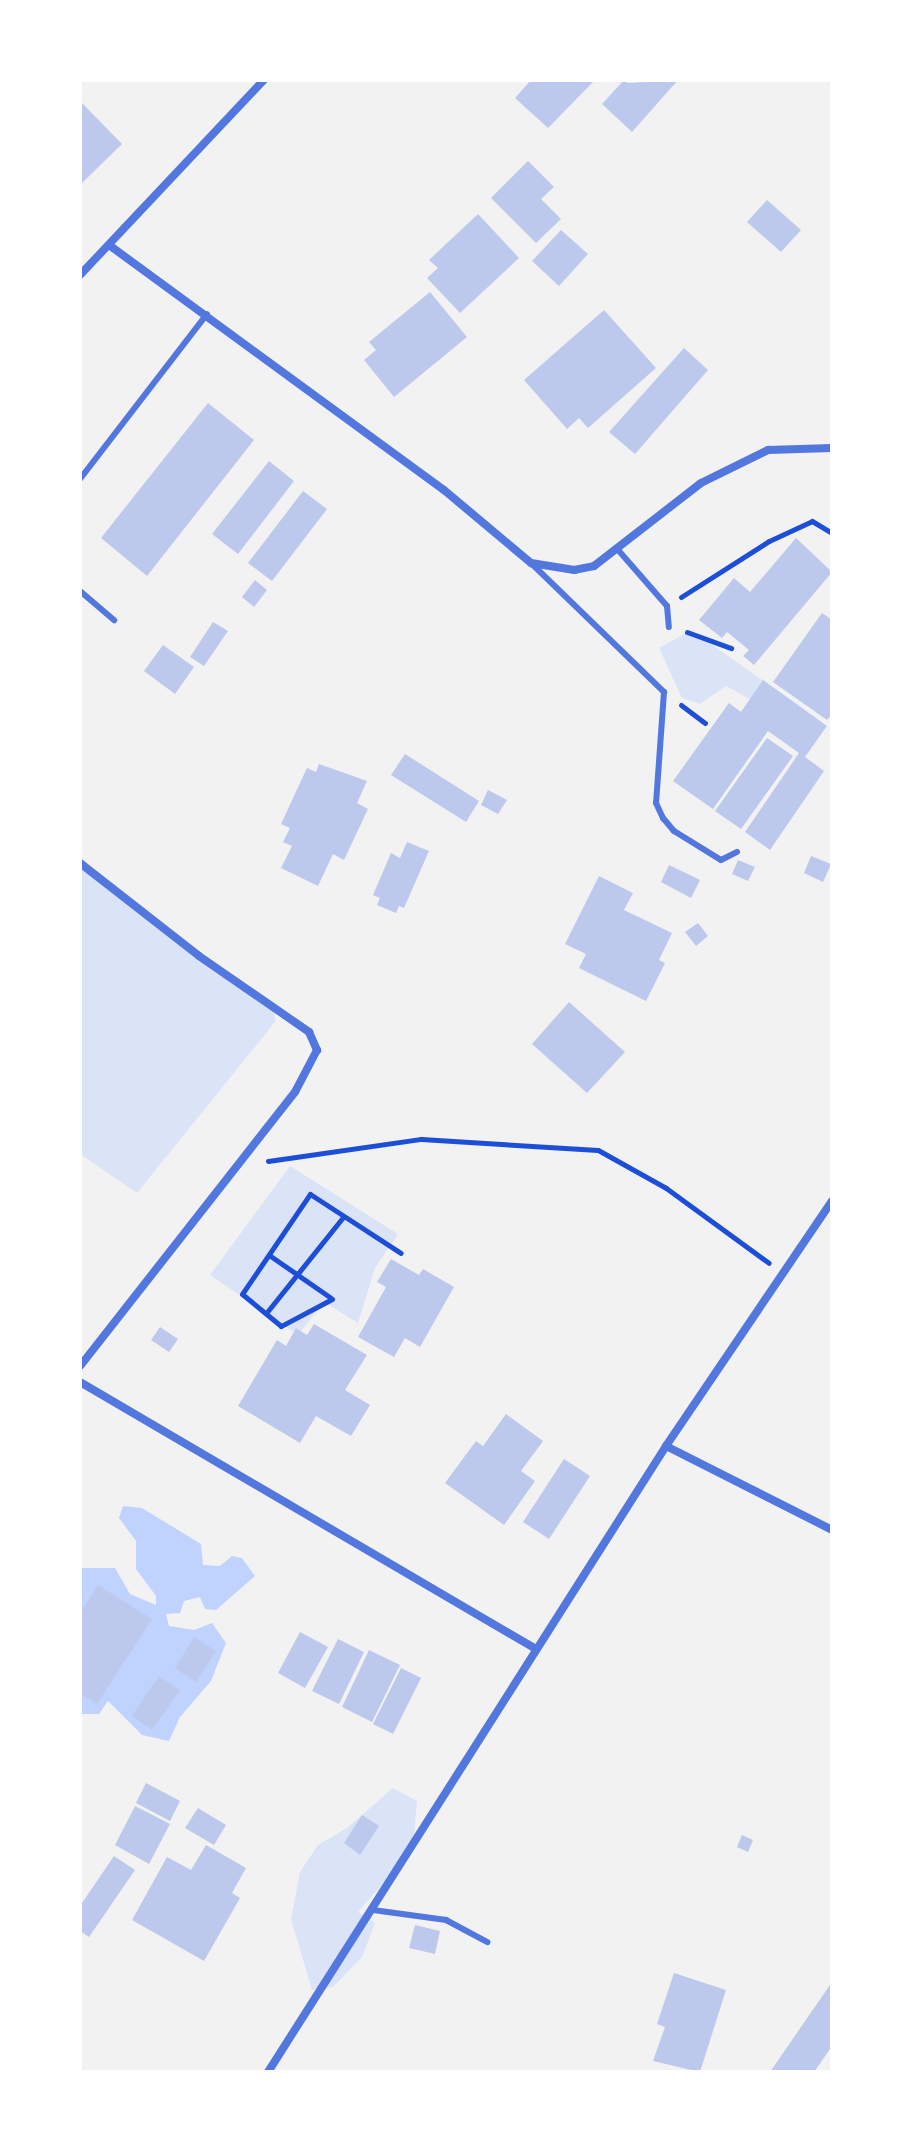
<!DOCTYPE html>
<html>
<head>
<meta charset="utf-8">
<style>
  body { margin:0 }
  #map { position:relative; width:912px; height:2152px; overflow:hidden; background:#f2f2f2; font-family:Poppins,sans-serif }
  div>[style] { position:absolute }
  .green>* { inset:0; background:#dbe4f7 }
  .water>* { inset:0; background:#bfd3fe }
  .building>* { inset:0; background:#bdc9ec }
  .path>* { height:5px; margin:-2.5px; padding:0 2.5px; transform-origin:2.5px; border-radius:2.5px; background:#1d4ed8 }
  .service>* { height:6px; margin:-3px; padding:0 3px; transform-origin:3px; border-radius:3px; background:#5277de }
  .minor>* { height:8px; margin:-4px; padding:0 4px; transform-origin:4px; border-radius:4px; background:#5277de }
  span { translate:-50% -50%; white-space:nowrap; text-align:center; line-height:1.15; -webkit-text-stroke:8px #fff; paint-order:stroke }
  .frame { position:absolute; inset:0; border:82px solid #fff; pointer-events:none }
</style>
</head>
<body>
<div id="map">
  <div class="green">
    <i style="clip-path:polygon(691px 630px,815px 717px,813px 734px,726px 686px,700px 704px,682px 698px,659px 648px)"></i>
    <i style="clip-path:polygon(80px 863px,274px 1007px,275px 1022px,137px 1193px,80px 1154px)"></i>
    <i style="clip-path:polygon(290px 1166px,398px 1234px,375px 1268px,358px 1323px,324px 1302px,298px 1335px,210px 1275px)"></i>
    <i style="clip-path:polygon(393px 1788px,417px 1801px,413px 1849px,358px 1912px,375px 1923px,362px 1957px,333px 1987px,312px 1990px,291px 1919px,300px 1872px,318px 1845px,347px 1828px)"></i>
  </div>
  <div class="water">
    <i style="clip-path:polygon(123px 1506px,142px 1508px,201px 1544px,203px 1565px,220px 1566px,232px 1556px,242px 1558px,255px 1576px,216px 1610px,205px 1609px,200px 1597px,184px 1601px,180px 1613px,166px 1614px,169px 1626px,194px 1630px,212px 1623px,226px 1643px,211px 1681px,180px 1717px,169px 1741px,142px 1735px,108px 1701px,99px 1714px,80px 1714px,80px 1568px,115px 1568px,130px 1594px,156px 1605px,156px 1596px,136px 1569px,136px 1541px,119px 1518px)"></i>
  </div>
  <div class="building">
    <i style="clip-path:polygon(531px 80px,595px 80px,548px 128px,515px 98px)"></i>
    <i style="clip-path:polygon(624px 80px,628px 83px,678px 80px,632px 132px,602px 104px)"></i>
    <i style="clip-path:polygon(80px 101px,122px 144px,80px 185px)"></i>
    <i style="clip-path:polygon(528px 161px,554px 187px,541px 199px,561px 219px,536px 243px,491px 198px)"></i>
    <i style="clip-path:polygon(767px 200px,801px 230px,781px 252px,747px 222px)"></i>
    <i style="clip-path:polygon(478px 214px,519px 258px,460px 313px,427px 278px,438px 268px,429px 260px)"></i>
    <i style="clip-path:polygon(561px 230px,588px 254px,559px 286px,532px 261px)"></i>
    <i style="clip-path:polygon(430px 292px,467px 337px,394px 397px,364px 360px,376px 350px,369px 342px)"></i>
    <i style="clip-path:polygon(604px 310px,656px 368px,588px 428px,579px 418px,567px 429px,524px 380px)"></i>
    <i style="clip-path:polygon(684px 348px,708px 370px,635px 454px,609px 432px)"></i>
    <i style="clip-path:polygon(208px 403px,254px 440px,147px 576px,101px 538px)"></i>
    <i style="clip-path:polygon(269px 461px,294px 481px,238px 554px,212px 534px)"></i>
    <i style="clip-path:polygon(303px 491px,327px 509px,272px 581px,248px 563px)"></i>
    <i style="clip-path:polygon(796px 538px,832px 572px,754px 665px,743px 656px,749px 650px,727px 632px,722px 638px,699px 620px,734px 578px,750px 592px)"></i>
    <i style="clip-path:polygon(255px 580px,267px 590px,254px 607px,242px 597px)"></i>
    <i style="clip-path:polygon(822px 613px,832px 620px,832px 714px,827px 720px,773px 682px)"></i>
    <i style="clip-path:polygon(213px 622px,228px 631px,204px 666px,190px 657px)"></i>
    <i style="clip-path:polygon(163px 645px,194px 667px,175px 694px,144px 671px)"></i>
    <i style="clip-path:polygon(763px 680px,827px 726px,805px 757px,824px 771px,770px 850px,745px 832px,799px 753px,768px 731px,713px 809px,673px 781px,729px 703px,741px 712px)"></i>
    <i style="clip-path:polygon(767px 738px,793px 756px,741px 829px,715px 811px)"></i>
    <i style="clip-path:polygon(405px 754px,479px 801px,466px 822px,391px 775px)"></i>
    <i style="clip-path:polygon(319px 764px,367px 781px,357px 803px,368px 809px,344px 860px,333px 854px,318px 886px,281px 868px,292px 846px,283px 842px,290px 828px,281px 824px,307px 768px,316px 772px)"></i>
    <i style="clip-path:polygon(488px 790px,507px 800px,498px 814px,481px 805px)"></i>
    <i style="clip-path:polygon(407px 842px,429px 851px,404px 908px,399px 906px,396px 913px,377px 905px,380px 898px,373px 895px,391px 853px,400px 858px)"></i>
    <i style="clip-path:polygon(811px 856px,831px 864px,823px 882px,804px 873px)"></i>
    <i style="clip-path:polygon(738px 860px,755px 867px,748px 881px,732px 874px)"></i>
    <i style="clip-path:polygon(669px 865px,700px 880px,691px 898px,661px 882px)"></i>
    <i style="clip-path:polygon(599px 876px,633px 893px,624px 910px,672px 933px,659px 960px,665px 963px,646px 1001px,579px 968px,586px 954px,565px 944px)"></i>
    <i style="clip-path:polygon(698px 923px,708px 936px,696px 946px,685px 932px)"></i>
    <i style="clip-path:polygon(569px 1002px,625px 1052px,587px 1093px,532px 1044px)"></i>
    <i style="clip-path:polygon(391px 1259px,419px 1275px,423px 1269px,454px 1287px,420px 1347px,405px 1338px,394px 1357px,358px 1337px,386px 1287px,377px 1282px)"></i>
    <i style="clip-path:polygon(314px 1324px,367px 1355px,345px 1390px,370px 1405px,351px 1436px,316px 1416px,300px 1443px,238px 1406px,277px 1340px,286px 1346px,296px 1328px,307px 1335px)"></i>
    <i style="clip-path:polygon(160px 1327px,178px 1339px,169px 1352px,151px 1340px)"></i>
    <i style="clip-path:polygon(506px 1414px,543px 1441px,521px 1471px,535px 1481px,504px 1525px,445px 1483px,476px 1441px,483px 1446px)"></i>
    <i style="clip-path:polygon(564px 1459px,590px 1476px,549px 1539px,523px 1522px)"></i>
    <i style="clip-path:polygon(98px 1585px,152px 1619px,97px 1704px,80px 1693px,80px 1614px)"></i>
    <i style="clip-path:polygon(300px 1632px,328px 1647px,305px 1688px,278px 1673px)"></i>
    <i style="clip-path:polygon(194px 1637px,216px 1651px,196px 1682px,175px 1668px)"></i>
    <i style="clip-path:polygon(338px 1639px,364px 1652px,339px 1704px,312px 1691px)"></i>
    <i style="clip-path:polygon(369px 1650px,400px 1665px,372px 1722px,342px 1707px)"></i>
    <i style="clip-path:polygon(401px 1668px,421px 1678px,393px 1734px,373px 1724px)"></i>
    <i style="clip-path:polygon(159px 1676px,180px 1690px,152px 1730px,132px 1716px)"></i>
    <i style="clip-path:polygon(146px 1783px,180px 1801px,170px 1821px,136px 1803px)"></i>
    <i style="clip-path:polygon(135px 1806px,170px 1824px,149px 1864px,115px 1845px)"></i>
    <i style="clip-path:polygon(198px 1808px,226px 1825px,214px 1845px,185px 1828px)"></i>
    <i style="clip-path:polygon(362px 1815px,379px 1826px,360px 1855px,344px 1843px)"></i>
    <i style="clip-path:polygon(742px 1835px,753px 1840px,748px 1852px,737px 1847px)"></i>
    <i style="clip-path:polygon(206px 1845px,246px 1868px,232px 1893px,240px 1898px,204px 1961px,132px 1920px,167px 1857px,191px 1870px)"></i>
    <i style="clip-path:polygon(114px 1856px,135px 1870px,89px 1937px,80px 1931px,80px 1906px)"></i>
    <i style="clip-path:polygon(415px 1925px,440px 1931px,435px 1954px,409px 1948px)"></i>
    <i style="clip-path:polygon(674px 1973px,726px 1990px,700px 2072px,653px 2061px,665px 2027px,657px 2024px)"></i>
    <i style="clip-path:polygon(832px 1982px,832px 2046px,814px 2072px,770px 2072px)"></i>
  </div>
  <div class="path">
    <i style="left:681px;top:597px;width:104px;rotate:-32.5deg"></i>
    <i style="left:769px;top:541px;width:47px;rotate:-24.9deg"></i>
    <i style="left:812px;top:521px;width:23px;rotate:31deg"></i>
    <i style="left:687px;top:632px;width:47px;rotate:20deg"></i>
    <i style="left:681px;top:705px;width:30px;rotate:37deg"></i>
    <i style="left:268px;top:1161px;width:155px;rotate:-8.2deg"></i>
    <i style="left:421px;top:1139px;width:177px;rotate:3.6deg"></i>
    <i style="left:598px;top:1150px;width:78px;rotate:29.2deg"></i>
    <i style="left:666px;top:1188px;width:127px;rotate:36.1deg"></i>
    <i style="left:269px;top:1255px;width:75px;rotate:34.7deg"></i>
    <i style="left:332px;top:1299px;width:58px;rotate:152.1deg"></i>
    <i style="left:281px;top:1326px;width:50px;rotate:-140.6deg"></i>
    <i style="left:242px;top:1294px;width:121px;rotate:-55.8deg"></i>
    <i style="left:310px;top:1194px;width:108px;rotate:33deg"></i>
    <i style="left:267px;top:1312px;width:122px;rotate:-51.3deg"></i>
  </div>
  <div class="service">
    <i style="left:80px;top:479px;width:208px;rotate:-52.4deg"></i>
    <i style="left:619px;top:551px;width:73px;rotate:48.9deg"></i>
    <i style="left:667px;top:606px;width:21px;rotate:85deg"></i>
    <i style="left:532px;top:564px;width:184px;rotate:44.1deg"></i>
    <i style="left:664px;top:692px;width:111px;rotate:94.1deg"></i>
    <i style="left:656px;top:803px;width:17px;rotate:65deg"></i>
    <i style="left:663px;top:818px;width:17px;rotate:50deg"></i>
    <i style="left:674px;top:831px;width:55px;rotate:31.7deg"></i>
    <i style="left:721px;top:860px;width:18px;rotate:-27deg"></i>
    <i style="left:80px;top:591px;width:45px;rotate:40.5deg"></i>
    <i style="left:373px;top:1910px;width:74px;rotate:7.8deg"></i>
    <i style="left:446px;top:1920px;width:47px;rotate:28.2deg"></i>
  </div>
  <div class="minor">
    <i style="left:109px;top:245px;width:415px;rotate:36.2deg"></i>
    <i style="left:444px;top:490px;width:114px;rotate:40deg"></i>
    <i style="left:531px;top:563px;width:44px;rotate:9.2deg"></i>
    <i style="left:574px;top:570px;width:20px;rotate:-11deg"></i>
    <i style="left:594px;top:566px;width:135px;rotate:-37.8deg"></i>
    <i style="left:701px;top:483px;width:75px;rotate:-26.2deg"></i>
    <i style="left:768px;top:450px;width:64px;rotate:-1.8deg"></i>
    <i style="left:80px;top:275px;width:268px;rotate:-46.7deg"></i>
    <i style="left:80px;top:863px;width:151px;rotate:38deg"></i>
    <i style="left:199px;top:956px;width:134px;rotate:34.6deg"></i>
    <i style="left:309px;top:1032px;width:20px;rotate:66deg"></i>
    <i style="left:317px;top:1050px;width:47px;rotate:117.6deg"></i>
    <i style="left:295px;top:1092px;width:348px;rotate:128.1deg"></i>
    <i style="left:80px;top:1382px;width:528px;rotate:30.35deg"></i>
    <i style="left:666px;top:1446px;width:186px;rotate:26.8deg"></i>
    <i style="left:268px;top:2072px;width:742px;rotate:-57.55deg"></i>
    <i style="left:666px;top:1446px;width:296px;rotate:-55.9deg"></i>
  </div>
  <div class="frame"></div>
</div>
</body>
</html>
